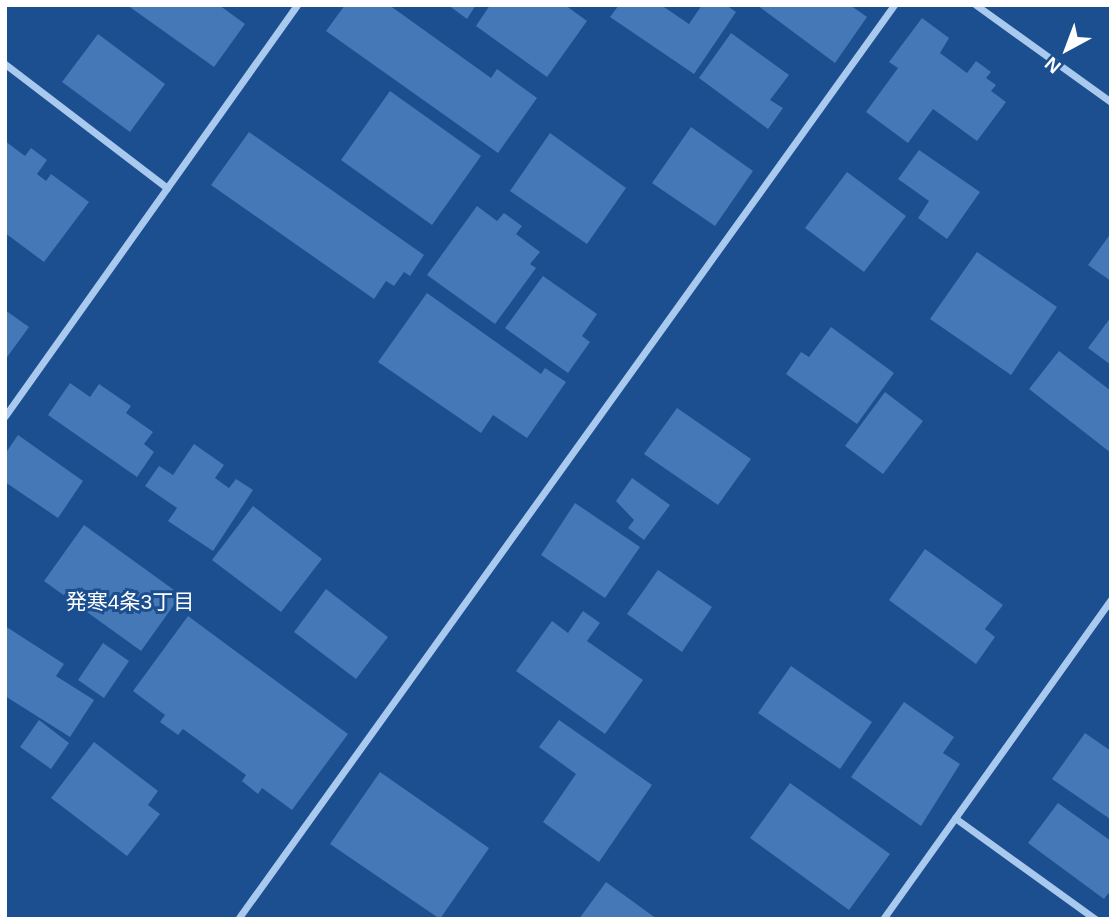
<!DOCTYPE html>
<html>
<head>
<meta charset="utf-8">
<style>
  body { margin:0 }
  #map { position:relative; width:1116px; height:924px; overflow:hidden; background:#1b4f8f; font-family:Arial,"Noto Sans JP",sans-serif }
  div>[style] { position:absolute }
  .building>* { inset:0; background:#4478b7 }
  .minor>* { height:7px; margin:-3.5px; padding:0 3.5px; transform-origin:3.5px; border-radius:3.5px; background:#a9c9ee }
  span { translate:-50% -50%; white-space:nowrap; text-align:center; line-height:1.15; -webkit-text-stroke:6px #1b4f8f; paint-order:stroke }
  .neighbourhood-label { font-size:21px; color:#fff }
  .frame { position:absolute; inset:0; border:7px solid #fff; pointer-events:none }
  .north { position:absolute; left:1032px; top:14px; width:70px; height:70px; -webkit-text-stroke:5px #1b4f8f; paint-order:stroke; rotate:221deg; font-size:19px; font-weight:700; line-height:28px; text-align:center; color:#fff }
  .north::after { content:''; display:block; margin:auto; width:24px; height:32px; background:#fff; clip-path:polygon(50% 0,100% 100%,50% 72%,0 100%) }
</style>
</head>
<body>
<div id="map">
  <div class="building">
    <i style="clip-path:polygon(127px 5px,219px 5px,245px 24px,214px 67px)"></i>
    <i style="clip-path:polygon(345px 5px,389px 5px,491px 78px,497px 69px,537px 98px,498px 153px,326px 31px)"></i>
    <i style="clip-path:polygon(448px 5px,476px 5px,467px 19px)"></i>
    <i style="clip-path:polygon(490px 5px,565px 5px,587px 21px,547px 77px,476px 26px)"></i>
    <i style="clip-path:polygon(619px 5px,661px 5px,689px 24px,702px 5px,726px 5px,736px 12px,694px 74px,610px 17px)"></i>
    <i style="clip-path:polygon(757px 5px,850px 5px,867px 17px,835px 63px)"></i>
    <i style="clip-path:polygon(922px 18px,949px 38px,940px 53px,967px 73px,976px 61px,991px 72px,986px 78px,996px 85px,991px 91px,1006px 102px,977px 141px,933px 109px,908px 143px,866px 112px,898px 68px,889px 62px)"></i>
    <i style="clip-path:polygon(731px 33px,789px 75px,770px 100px,783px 108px,768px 129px,699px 78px)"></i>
    <i style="clip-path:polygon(98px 34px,165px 84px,130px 132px,62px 82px)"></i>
    <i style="clip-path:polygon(390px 91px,481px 156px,432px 225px,341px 160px)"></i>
    <i style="clip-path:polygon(691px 127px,753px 171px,715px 226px,652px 183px)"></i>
    <i style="clip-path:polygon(249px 132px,424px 255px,410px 276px,404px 272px,394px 286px,386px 281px,374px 299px,211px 185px)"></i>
    <i style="clip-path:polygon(550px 133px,626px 188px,587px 244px,510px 191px)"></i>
    <i style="clip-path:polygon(5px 141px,25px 156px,31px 148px,47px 160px,37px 174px,46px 181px,51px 174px,89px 202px,44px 262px,5px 233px)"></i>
    <i style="clip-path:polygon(919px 150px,980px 192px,947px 239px,918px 218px,929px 201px,898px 179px)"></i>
    <i style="clip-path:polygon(847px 172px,906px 216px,864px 272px,805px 228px)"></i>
    <i style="clip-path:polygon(477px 206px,497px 221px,504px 213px,522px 226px,516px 234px,540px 252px,530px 264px,536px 268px,495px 324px,427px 275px)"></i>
    <i style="clip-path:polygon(1111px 233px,1111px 281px,1088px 265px)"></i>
    <i style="clip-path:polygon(977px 252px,1057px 307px,1011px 375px,930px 319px)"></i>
    <i style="clip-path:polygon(543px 276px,597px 314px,582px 336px,590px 342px,568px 373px,505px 328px)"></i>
    <i style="clip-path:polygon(427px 293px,541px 374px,545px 368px,566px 382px,527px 438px,493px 415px,481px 433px,378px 362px)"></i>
    <i style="clip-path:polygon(5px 310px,29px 327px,5px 360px)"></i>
    <i style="clip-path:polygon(1111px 317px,1111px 365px,1088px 348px)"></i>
    <i style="clip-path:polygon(831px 327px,894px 373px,857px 424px,786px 374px,801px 352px,809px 357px)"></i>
    <i style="clip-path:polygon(1059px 351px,1111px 391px,1111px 453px,1029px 389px)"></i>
    <i style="clip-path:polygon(70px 383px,90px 397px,99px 384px,131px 406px,126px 413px,153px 432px,144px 444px,154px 452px,137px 477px,48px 415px)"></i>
    <i style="clip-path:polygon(885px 392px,923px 421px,883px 474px,845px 446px)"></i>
    <i style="clip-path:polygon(677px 408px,751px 459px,718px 505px,644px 454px)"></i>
    <i style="clip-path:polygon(18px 435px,83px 481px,58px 518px,5px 482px,5px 454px)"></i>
    <i style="clip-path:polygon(194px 444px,224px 465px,215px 478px,229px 488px,236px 479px,253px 490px,213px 551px,168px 521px,177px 508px,145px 486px,159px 466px,173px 475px)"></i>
    <i style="clip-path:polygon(632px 478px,670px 505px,644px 540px,628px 528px,634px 520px,616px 501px)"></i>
    <i style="clip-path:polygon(575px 503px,640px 547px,605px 598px,541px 555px)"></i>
    <i style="clip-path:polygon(253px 506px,322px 559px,281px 612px,212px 560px)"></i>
    <i style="clip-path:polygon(84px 525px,181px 595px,141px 651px,44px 581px)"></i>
    <i style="clip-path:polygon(925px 549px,1003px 605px,985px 629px,995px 637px,976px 664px,889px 600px)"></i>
    <i style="clip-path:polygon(658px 570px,712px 607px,682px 652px,627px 614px)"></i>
    <i style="clip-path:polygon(326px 589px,388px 637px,356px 679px,294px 632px)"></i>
    <i style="clip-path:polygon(583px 611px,600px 623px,587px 641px,643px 680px,605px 734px,516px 671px,552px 621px,568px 633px)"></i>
    <i style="clip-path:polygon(188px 616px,348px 734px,292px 810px,262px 788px,258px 794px,242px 781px,246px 775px,183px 729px,178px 735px,160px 722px,165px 715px,133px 691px)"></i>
    <i style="clip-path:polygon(5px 626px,64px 664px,56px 676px,94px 700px,70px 737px,5px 696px)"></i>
    <i style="clip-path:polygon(103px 643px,129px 661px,104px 698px,78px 680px)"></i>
    <i style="clip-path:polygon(791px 666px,872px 722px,840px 769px,758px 713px)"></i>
    <i style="clip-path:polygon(904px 702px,954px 737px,943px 753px,960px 764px,921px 826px,851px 777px)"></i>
    <i style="clip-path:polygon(39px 720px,69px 743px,51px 769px,20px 747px)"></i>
    <i style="clip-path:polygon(559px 720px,652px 785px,599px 862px,543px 822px,576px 774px,539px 747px)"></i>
    <i style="clip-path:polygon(1085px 733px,1111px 751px,1110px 819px,1052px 779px)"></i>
    <i style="clip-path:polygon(94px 742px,158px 791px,148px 805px,160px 814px,127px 856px,51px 798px)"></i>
    <i style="clip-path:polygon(380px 772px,489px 848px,440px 919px,330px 844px)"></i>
    <i style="clip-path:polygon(790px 783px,890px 854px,849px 910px,750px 838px)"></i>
    <i style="clip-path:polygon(1058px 803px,1111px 841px,1111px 890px,1104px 899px,1028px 843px)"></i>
    <i style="clip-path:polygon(606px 882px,657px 919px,579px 919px)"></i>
  </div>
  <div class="minor">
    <i style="left:976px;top:5px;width:166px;rotate:35.7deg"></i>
    <i style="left:5px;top:64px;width:204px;rotate:37.4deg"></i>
    <i style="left:5px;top:416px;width:504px;rotate:-54.61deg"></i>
    <i style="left:955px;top:818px;width:173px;rotate:35.8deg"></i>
    <i style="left:238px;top:919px;width:1125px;rotate:-54.33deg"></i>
    <i style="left:883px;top:919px;width:393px;rotate:-54.5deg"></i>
  </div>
  <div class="neighbourhood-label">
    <span style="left:130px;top:602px">発寒4条3丁目</span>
  </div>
  <div class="frame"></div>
  <div class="north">N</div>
</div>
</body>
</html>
